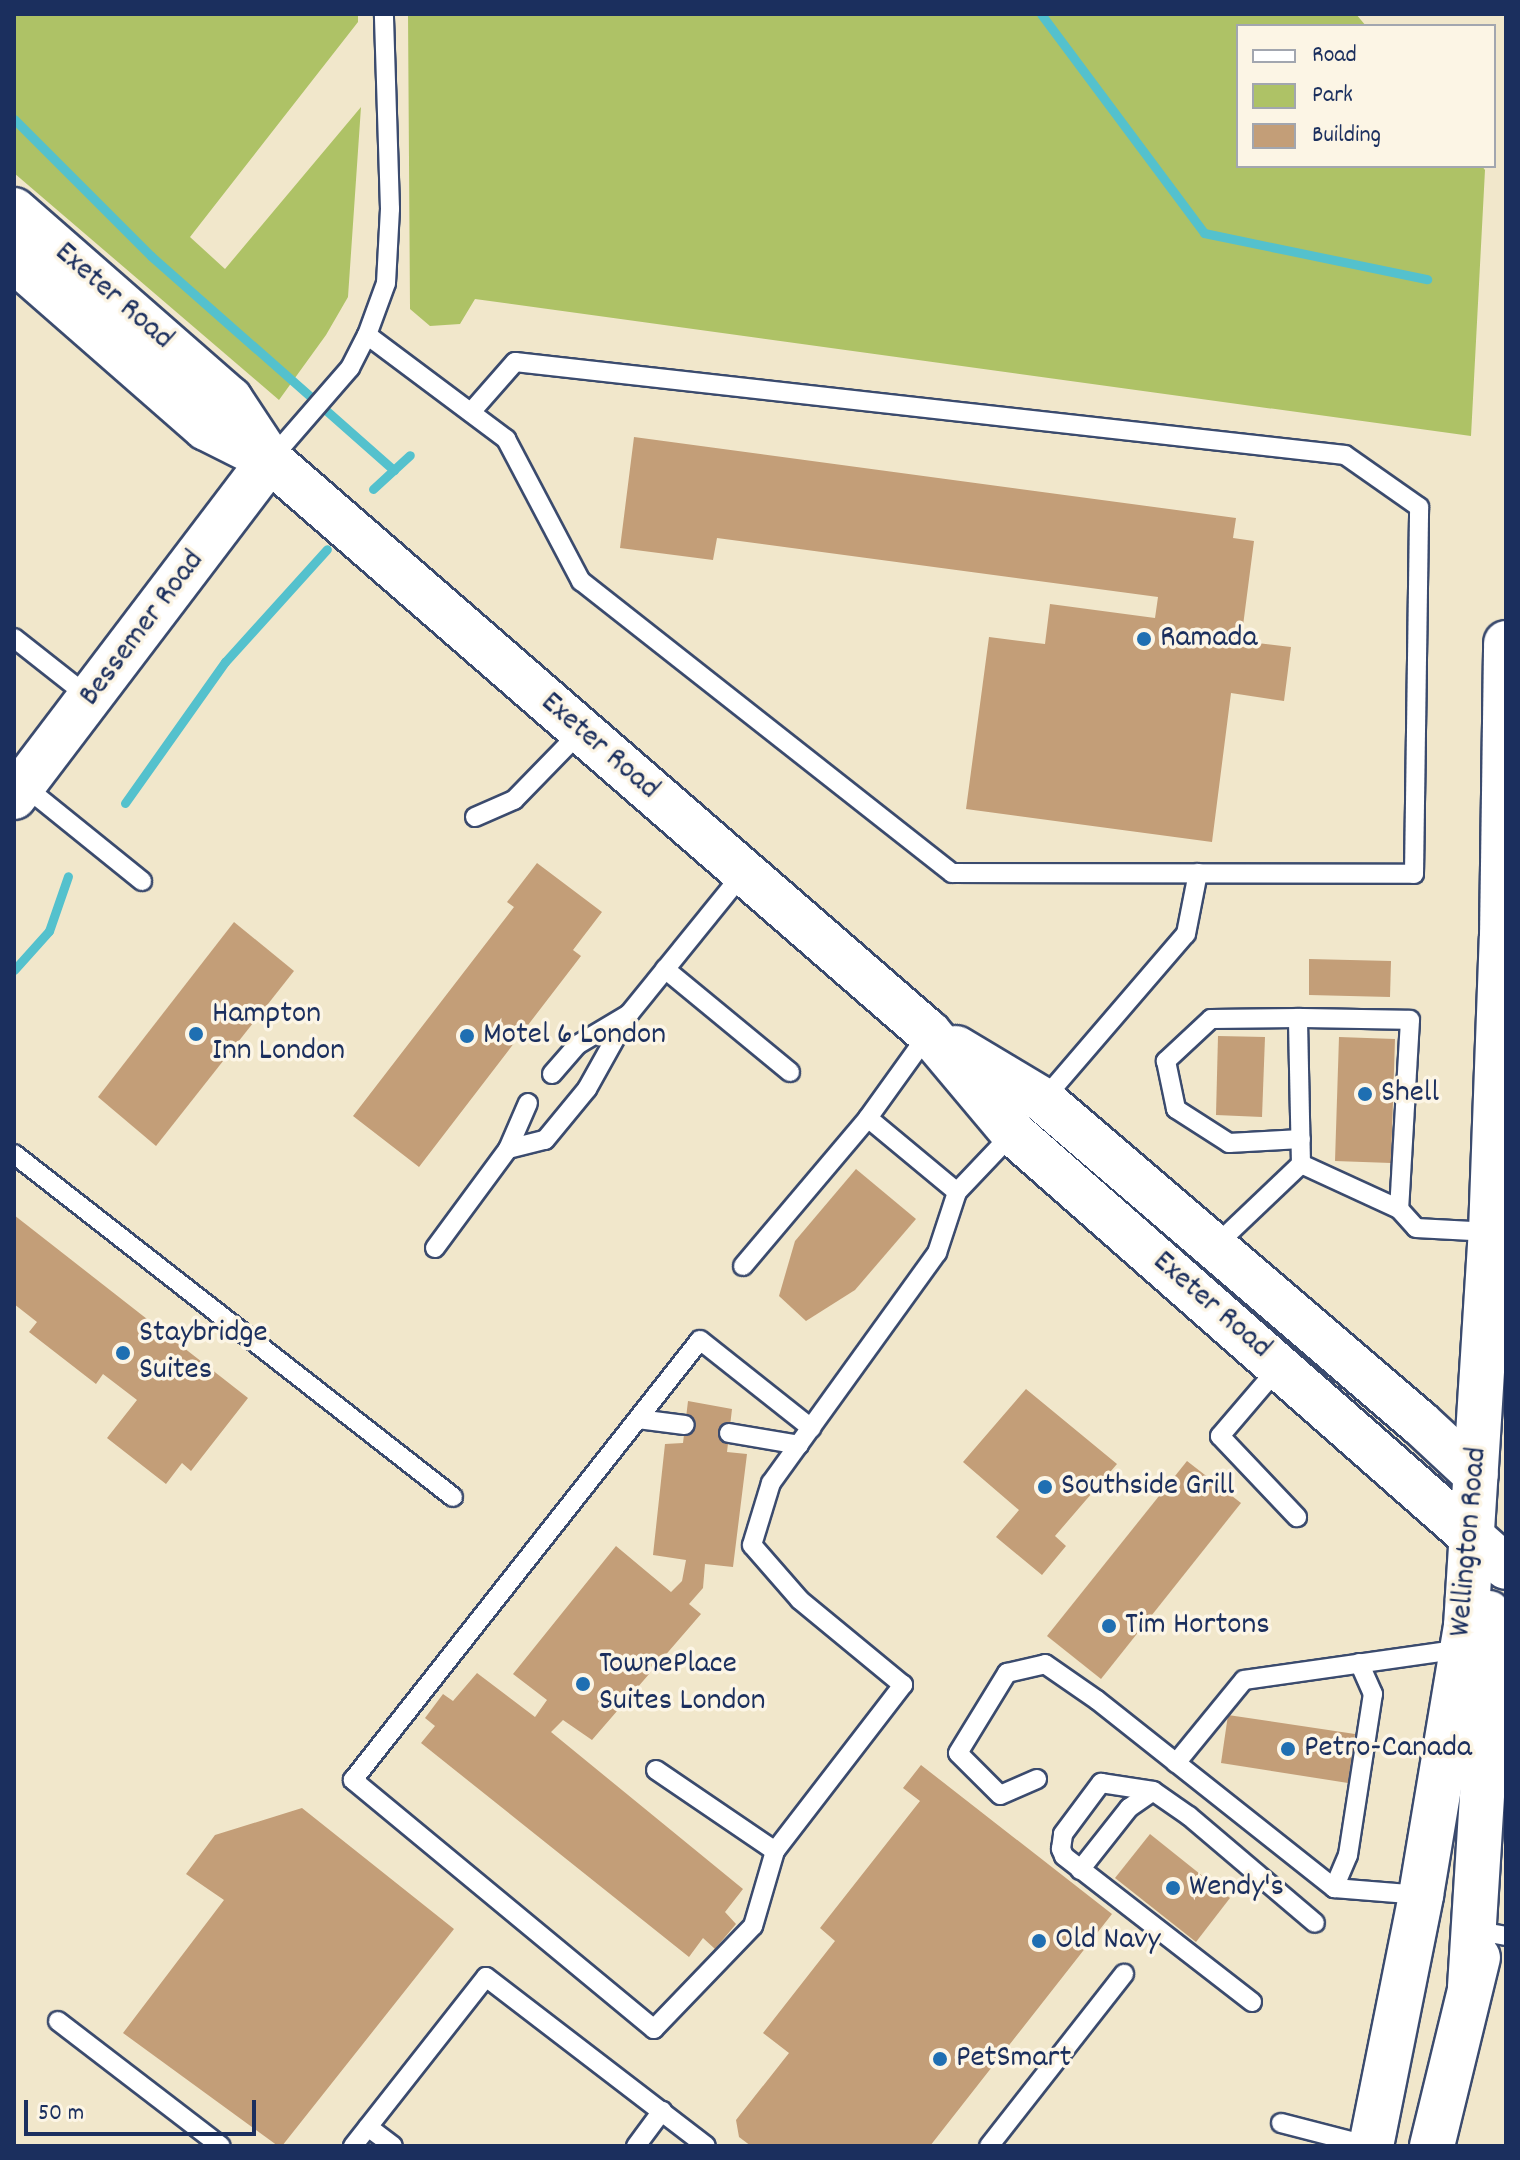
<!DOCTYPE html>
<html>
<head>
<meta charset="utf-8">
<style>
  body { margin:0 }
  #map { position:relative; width:1520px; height:2160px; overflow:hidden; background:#f1e7cb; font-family:Dekko,sans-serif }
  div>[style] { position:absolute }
  .green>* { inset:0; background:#aec266 }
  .stream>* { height:9px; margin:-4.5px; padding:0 4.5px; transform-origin:4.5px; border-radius:4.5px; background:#54c1cd }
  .building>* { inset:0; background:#c39e78 }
  .roads { filter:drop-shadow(2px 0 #3b4b6e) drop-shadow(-2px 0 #3b4b6e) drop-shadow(0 2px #3b4b6e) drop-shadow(0 -2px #3b4b6e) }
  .service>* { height:18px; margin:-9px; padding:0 9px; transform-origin:9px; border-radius:9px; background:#fff }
  .tertiary>* { height:44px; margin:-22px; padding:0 22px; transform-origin:22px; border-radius:22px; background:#fff }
  .secondary>* { height:44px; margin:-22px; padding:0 22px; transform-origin:22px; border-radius:22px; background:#fff }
  .dots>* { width:22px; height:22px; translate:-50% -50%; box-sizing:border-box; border:4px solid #fcf5e5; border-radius:50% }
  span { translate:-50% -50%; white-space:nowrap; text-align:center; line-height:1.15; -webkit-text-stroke:7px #fcf5e5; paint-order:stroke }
  .street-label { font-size:32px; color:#1b2f5e }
  .poi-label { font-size:32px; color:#1b2f5e }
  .left { translate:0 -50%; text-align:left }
  .frame { position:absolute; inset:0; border:16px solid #1b2f5e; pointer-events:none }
  .legend { position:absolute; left:1236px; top:24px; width:260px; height:144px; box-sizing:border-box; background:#fcf5e5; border:2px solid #a2a6af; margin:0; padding:10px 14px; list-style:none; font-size:24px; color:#1b2f5e }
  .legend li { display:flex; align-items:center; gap:16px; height:40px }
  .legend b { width:40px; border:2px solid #a2a6af }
  .scale { position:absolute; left:24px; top:2100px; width:232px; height:36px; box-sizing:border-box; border:4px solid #1b2f5e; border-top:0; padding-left:10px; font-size:24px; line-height:28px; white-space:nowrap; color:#1b2f5e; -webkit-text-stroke:6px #fcf5e5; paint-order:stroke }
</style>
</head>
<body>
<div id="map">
  <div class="green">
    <i style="clip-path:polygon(14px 14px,358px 14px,358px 22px,190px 237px,225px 269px,361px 107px,348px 297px,326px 335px,279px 400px,14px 173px)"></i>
    <i style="clip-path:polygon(408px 14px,1356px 14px,1366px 26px,1238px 26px,1238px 166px,1482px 166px,1485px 170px,1471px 436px,475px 299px,460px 324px,430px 326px,410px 309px)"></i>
  </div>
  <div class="stream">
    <i style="left:1041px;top:14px;width:273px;rotate:53.3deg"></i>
    <i style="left:1204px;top:233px;width:228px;rotate:11.7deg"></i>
    <i style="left:14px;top:119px;width:194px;rotate:45deg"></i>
    <i style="left:151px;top:256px;width:324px;rotate:41.4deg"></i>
    <i style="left:373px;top:489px;width:50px;rotate:-42.6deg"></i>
    <i style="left:125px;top:803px;width:173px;rotate:-54.7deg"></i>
    <i style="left:225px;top:662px;width:152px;rotate:-47.9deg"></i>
    <i style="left:14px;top:970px;width:52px;rotate:-48.1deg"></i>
    <i style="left:49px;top:931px;width:58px;rotate:-70.9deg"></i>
  </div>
  <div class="building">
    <i style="clip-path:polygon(634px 437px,1236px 518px,1233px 538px,1254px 541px,1241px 641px,1291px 647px,1284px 701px,1231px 693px,1212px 842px,966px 809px,989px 637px,1045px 644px,1050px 604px,1155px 618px,1158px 597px,717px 538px,713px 560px,620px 548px)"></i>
    <i style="clip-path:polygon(537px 863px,602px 912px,573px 950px,581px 956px,419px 1167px,353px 1116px,514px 907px,507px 902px)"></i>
    <i style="clip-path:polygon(234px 922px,294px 971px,156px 1146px,98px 1097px)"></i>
    <i style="clip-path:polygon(1309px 959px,1391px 961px,1390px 997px,1309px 995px)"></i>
    <i style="clip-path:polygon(1218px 1036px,1265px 1037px,1262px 1117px,1216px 1115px)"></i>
    <i style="clip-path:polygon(1339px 1037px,1395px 1039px,1391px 1163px,1335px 1161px)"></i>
    <i style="clip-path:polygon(856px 1169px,916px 1219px,855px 1290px,806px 1321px,779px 1296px,795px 1241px)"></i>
    <i style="clip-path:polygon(14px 1215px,248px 1398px,191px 1471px,182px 1463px,166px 1484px,107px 1438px,137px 1400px,103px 1374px,96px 1384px,29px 1332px,37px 1322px,14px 1304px)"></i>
    <i style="clip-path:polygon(1026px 1389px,1117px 1464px,1055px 1536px,1066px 1546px,1042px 1575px,996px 1537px,1019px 1510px,963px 1462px)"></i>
    <i style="clip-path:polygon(688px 1401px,732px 1409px,727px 1452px,747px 1454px,733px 1567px,705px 1564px,703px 1588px,689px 1604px,701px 1614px,592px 1740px,563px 1720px,551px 1732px,743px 1889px,725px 1912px,736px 1924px,715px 1949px,703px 1938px,689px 1957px,421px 1743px,435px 1726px,425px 1718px,443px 1694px,453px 1701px,477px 1673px,535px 1717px,547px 1700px,513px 1674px,616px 1546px,671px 1592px,682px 1581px,686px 1560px,653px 1555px,665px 1444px,683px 1443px)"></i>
    <i style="clip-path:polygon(1187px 1461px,1241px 1503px,1101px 1679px,1047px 1636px)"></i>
    <i style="clip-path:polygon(1228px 1715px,1355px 1734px,1348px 1783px,1221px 1763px)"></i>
    <i style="clip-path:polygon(921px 1765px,1112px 1914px,930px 2146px,751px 2146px,739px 2137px,736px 2120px,789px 2053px,763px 2033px,835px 1941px,820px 1928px,920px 1801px,903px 1788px)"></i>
    <i style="clip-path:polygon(302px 1808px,454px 1929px,282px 2146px,278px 2146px,123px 2033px,224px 1900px,186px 1874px,215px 1835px)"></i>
    <i style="clip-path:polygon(1150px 1834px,1230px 1898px,1196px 1942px,1115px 1878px)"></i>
  </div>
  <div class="roads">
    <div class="service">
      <i style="left:367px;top:335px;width:174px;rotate:36.8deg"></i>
      <i style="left:506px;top:439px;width:161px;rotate:62.2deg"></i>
      <i style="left:581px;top:581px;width:472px;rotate:38.2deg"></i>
      <i style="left:952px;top:873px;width:462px;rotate:0.1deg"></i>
      <i style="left:1414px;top:874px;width:367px;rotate:-89.2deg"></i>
      <i style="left:1419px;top:507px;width:90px;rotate:-144.9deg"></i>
      <i style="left:1345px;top:455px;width:835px;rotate:-173.61deg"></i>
      <i style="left:515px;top:362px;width:67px;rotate:131.3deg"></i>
      <i style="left:270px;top:460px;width:122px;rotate:-49deg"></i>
      <i style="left:350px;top:368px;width:37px;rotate:-63deg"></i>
      <i style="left:367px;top:335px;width:55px;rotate:-69.9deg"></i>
      <i style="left:386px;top:283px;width:74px;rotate:-86.9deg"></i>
      <i style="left:390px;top:209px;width:195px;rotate:-91.8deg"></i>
      <i style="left:14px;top:638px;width:95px;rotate:38.2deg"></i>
      <i style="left:23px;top:785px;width:153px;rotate:38.9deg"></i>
      <i style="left:475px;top:817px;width:43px;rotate:-23.6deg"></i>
      <i style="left:514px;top:800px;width:96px;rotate:-45.8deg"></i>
      <i style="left:665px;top:969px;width:162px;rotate:39.5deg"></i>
      <i style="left:1298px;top:1018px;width:87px;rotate:179.3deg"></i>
      <i style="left:1211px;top:1019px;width:62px;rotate:137deg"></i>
      <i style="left:1166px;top:1061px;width:49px;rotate:78.2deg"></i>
      <i style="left:1176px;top:1109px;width:63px;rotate:32.7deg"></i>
      <i style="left:1229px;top:1143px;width:72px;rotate:-3.2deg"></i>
      <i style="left:929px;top:1033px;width:105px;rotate:125.7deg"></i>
      <i style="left:868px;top:1118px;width:116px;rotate:39.7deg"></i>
      <i style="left:552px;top:1074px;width:38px;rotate:-49deg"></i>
      <i style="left:577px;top:1045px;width:61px;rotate:-30.8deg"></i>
      <i style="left:629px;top:1014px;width:181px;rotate:-51deg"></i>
      <i style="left:1043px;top:1100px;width:219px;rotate:-49.3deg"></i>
      <i style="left:1186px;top:934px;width:62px;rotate:-78.9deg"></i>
      <i style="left:508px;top:1149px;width:38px;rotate:-14deg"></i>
      <i style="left:545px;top:1140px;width:66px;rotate:-50.5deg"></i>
      <i style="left:587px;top:1089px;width:86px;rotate:-60.8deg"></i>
      <i style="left:14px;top:1154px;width:557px;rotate:38deg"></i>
      <i style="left:1399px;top:1209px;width:25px;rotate:48deg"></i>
      <i style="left:1416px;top:1228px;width:75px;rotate:3.1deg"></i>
      <i style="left:1215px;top:1246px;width:119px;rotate:-43.6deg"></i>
      <i style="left:1301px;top:1164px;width:146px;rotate:-91.2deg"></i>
      <i style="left:1298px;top:1018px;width:112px;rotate:1deg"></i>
      <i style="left:1410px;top:1020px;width:189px;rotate:93.3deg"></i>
      <i style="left:1399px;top:1209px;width:108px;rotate:-155.3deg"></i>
      <i style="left:435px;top:1248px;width:123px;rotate:-53.6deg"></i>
      <i style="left:508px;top:1149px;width:50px;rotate:-66.5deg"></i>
      <i style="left:743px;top:1266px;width:194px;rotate:-49.8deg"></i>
      <i style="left:1279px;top:1367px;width:91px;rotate:130.5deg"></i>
      <i style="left:1220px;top:1436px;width:112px;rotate:46.5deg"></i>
      <i style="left:638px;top:1419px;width:47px;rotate:7.3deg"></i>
      <i style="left:729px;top:1433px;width:71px;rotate:9.7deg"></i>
      <i style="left:1176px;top:1763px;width:107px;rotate:-50.7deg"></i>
      <i style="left:1244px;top:1680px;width:219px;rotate:-8.1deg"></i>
      <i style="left:656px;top:1770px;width:144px;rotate:34.2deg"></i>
      <i style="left:775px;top:1851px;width:210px;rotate:-52.4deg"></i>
      <i style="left:903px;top:1685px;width:134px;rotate:-140.5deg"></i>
      <i style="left:800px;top:1600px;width:73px;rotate:-131.1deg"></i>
      <i style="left:752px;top:1545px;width:65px;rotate:-73deg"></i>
      <i style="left:771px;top:1483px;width:284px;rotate:-54.2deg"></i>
      <i style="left:937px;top:1253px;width:64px;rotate:-71.8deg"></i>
      <i style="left:957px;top:1192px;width:81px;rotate:-46.5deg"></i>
      <i style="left:1037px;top:1779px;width:40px;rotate:156.6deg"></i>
      <i style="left:1000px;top:1795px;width:59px;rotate:-135deg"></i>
      <i style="left:958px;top:1753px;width:94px;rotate:-58.5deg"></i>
      <i style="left:1007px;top:1673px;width:39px;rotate:-13deg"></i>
      <i style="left:1045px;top:1664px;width:63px;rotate:34.7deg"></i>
      <i style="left:1097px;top:1700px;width:303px;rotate:38.4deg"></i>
      <i style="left:1334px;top:1888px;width:87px;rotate:4.6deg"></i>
      <i style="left:775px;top:1851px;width:78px;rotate:106.3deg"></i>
      <i style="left:753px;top:1926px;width:143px;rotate:133.9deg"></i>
      <i style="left:654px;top:2029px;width:391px;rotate:-140.4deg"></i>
      <i style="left:353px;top:1780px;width:560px;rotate:-51.74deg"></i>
      <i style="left:700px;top:1340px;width:142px;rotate:38.4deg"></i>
      <i style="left:1080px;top:1870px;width:79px;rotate:-51.7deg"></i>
      <i style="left:1129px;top:1808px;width:29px;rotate:-35deg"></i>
      <i style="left:1334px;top:1888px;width:36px;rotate:-67deg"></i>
      <i style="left:1348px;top:1855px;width:163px;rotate:-81.2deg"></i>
      <i style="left:1373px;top:1694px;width:34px;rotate:-114deg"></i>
      <i style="left:1484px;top:1932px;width:22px;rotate:10deg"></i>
      <i style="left:1252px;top:2002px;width:238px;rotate:-142.2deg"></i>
      <i style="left:1064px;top:1856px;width:8px;rotate:-113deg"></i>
      <i style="left:1061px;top:1849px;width:15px;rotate:-82deg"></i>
      <i style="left:1063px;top:1834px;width:64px;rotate:-53.3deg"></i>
      <i style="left:1101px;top:1783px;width:53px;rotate:8.7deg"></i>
      <i style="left:1153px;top:1791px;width:44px;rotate:34.8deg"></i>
      <i style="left:1189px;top:1816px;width:165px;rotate:40.3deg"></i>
      <i style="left:58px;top:2021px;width:205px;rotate:37.5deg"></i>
      <i style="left:1281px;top:2123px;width:92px;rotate:14.5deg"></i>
      <i style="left:368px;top:2127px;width:31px;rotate:37deg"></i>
      <i style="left:353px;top:2146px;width:215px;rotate:-51.8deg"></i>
      <i style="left:486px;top:1977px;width:277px;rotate:37.5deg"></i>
      <i style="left:636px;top:2146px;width:44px;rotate:-53.4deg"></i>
      <i style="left:989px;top:2146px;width:219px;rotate:-51.9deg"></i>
    </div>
    <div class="tertiary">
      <i style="left:14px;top:210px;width:287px;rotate:41.2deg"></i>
      <i style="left:230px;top:399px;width:71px;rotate:56.5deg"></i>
      <i style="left:14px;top:260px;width:255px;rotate:41.2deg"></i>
      <i style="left:206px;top:428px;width:72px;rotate:26.6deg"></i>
      <i style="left:270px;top:460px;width:873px;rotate:41.01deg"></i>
      <i style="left:929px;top:1033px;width:131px;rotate:50deg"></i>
      <i style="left:1013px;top:1133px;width:611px;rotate:41.35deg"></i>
      <i style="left:14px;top:797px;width:423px;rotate:-52.8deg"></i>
      <i style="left:956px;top:1048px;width:101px;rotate:30.9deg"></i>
      <i style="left:1043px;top:1100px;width:496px;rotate:40.6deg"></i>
      <i style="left:1420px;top:1423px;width:76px;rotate:42.9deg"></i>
    </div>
    <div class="secondary">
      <i style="left:1472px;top:1537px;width:45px;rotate:41.4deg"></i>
      <i style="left:1470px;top:1987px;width:255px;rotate:-86.4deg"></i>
      <i style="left:1486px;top:1733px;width:120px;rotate:-88.6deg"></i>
      <i style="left:1371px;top:2146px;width:256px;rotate:-78.7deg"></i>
      <i style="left:1421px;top:1895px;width:273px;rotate:-80.5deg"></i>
      <i style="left:1466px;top:1626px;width:395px;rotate:-86.4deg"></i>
      <i style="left:1491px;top:1232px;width:295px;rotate:-87.9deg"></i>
      <i style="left:1502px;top:937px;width:294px;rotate:-89.2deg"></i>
      <i style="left:1432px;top:2146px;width:194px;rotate:-76.3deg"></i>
    </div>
  </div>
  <div class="dots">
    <i style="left:1144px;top:639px;background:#1f6fb2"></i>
    <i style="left:196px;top:1034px;background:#1f6fb2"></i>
    <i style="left:467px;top:1036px;background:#1f6fb2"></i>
    <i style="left:1365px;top:1094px;background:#1f6fb2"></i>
    <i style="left:123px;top:1353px;background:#1f6fb2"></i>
    <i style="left:1045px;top:1487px;background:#1f6fb2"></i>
    <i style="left:1109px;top:1626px;background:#1f6fb2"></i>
    <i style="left:583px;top:1684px;background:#1f6fb2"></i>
    <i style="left:1288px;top:1749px;background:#1f6fb2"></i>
    <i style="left:1173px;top:1888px;background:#1f6fb2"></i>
    <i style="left:1039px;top:1941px;background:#1f6fb2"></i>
    <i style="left:940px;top:2059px;background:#1f6fb2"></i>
  </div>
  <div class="street-label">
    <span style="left:113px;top:297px;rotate:41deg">Exeter Road</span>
    <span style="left:143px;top:629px;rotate:-53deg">Bessemer Road</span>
    <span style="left:599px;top:747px;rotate:41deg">Exeter Road</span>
    <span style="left:1211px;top:1306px;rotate:41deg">Exeter Road</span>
    <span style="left:1470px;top:1542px;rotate:-85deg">Wellington Road</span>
  </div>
  <div class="poi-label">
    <span class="left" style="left:1160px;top:639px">Ramada</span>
    <span class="left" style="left:212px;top:1034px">Hampton<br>Inn London</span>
    <span class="left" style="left:483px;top:1036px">Motel 6 London</span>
    <span class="left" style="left:1381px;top:1094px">Shell</span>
    <span class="left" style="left:139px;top:1353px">Staybridge<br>Suites</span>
    <span class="left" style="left:1061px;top:1487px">Southside Grill</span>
    <span class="left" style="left:1125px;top:1626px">Tim Hortons</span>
    <span class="left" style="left:599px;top:1684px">TownePlace<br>Suites London</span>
    <span class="left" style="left:1304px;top:1749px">Petro-Canada</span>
    <span class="left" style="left:1189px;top:1888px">Wendy's</span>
    <span class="left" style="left:1055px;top:1941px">Old Navy</span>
    <span class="left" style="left:956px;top:2059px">PetSmart</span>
  </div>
  <div class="frame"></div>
  <ul class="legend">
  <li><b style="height:10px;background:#fff"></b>Road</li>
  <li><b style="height:22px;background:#aec266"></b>Park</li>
  <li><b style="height:22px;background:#c39e78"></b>Building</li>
  </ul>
  <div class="scale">50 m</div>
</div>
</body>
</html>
